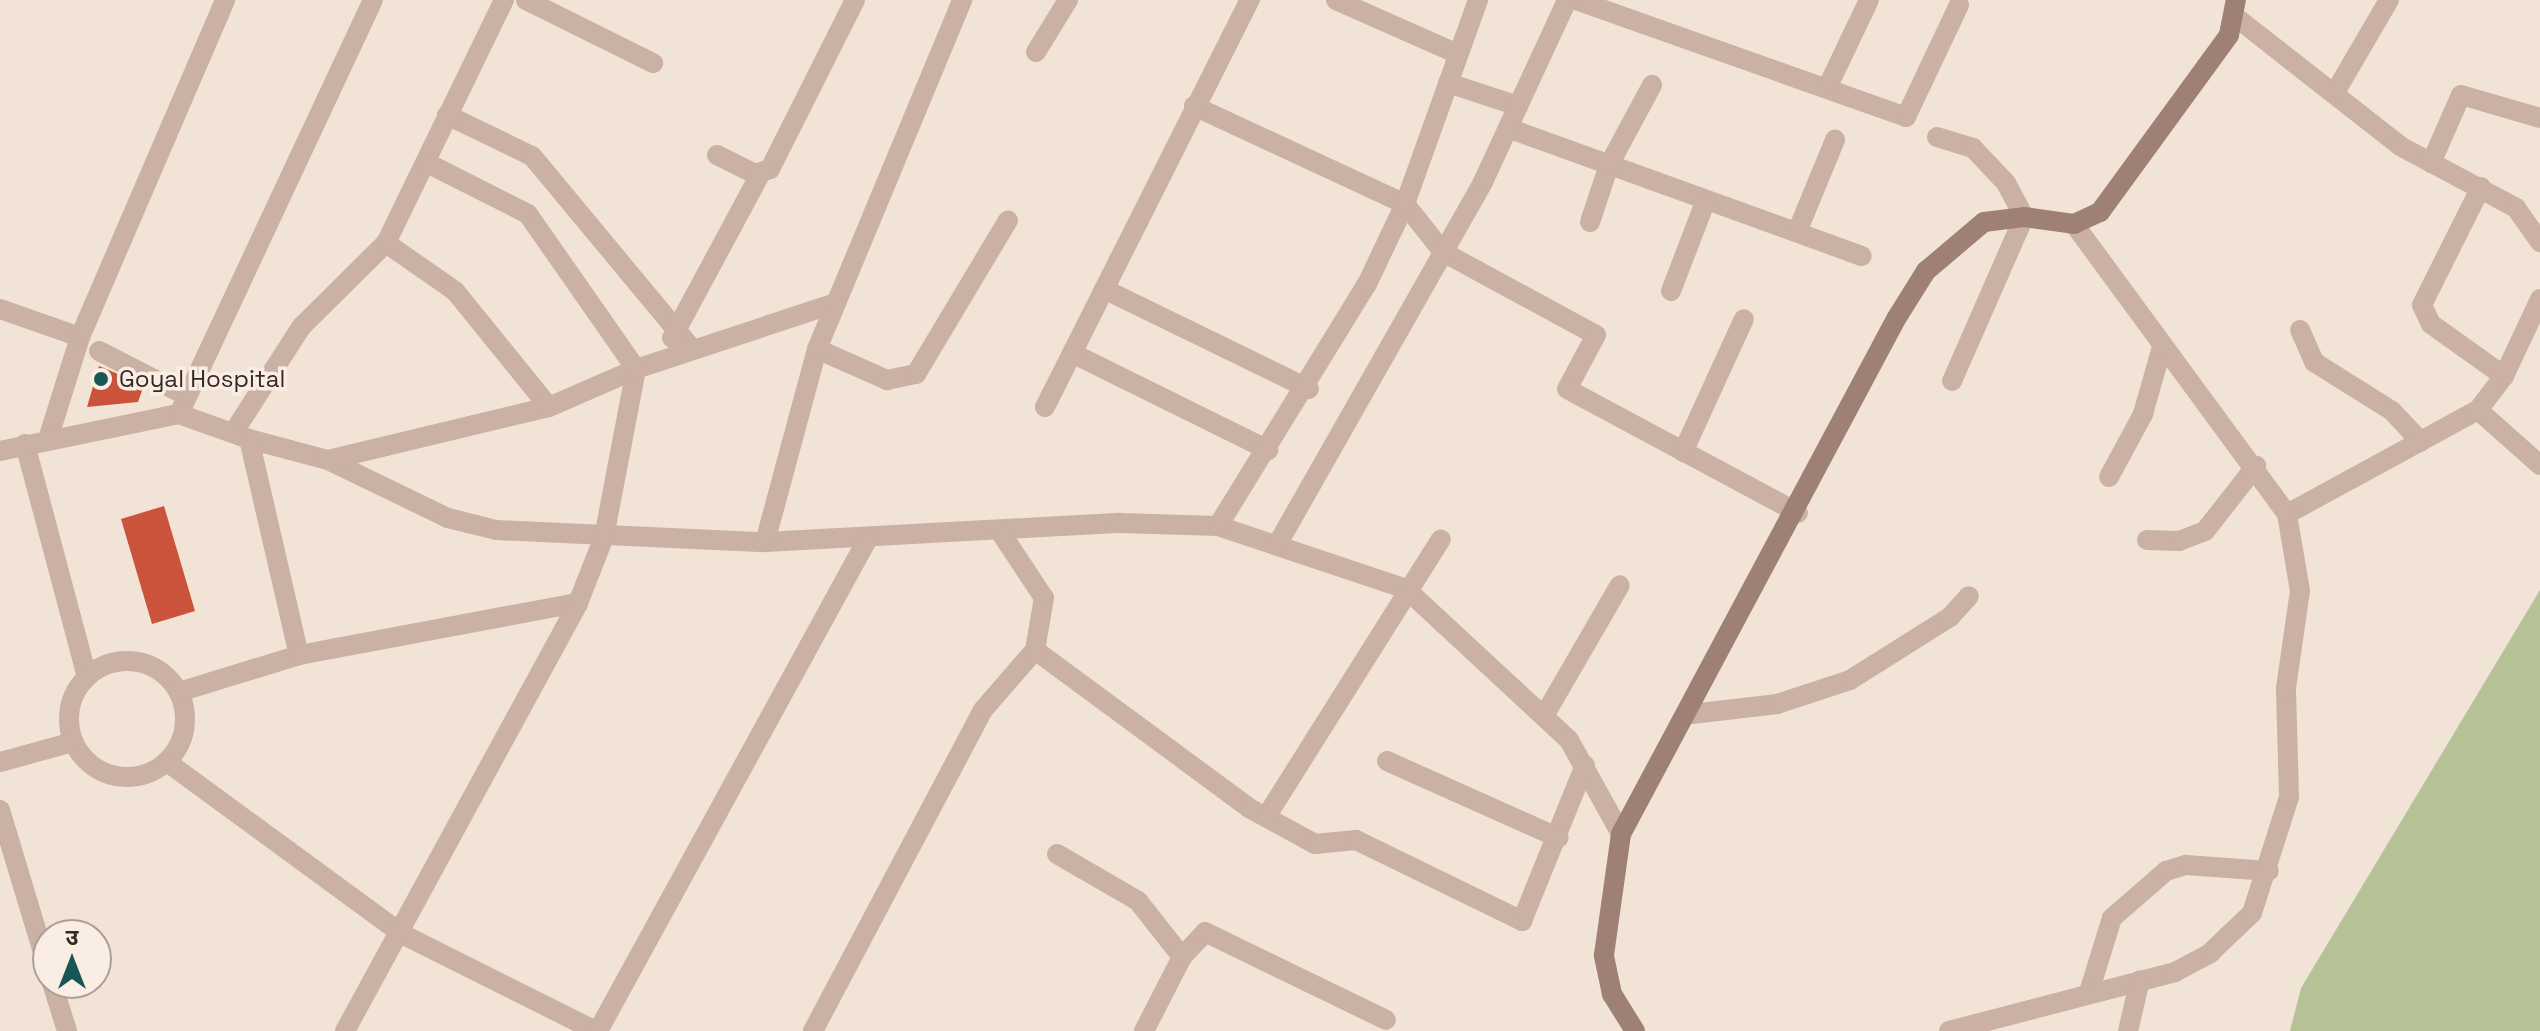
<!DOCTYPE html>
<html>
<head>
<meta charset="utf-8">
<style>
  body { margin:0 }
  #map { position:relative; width:2540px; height:1031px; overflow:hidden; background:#f2e3d7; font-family:"Space Grotesk","Noto Sans Devanagari",sans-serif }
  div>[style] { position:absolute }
  .green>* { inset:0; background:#b6c196 }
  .building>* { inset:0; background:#cb523b }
  .street>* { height:20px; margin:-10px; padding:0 10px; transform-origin:10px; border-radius:10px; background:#cab1a3 }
  .street>.ring { margin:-10px; padding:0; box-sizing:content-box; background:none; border:20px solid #cab1a3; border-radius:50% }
  .secondary>* { height:20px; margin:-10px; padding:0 10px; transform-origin:10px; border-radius:10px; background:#9e8074 }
  .dots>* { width:22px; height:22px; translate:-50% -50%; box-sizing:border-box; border:4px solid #faede3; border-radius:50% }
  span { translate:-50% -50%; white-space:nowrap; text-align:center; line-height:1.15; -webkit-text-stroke:7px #faede3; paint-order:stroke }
  .poi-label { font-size:24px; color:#352925 }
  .left { translate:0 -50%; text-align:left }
  .north { position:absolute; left:32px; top:919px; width:80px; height:80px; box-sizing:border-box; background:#faede3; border:2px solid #ab9f97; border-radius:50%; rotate:0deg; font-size:22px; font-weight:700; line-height:32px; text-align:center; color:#352925 }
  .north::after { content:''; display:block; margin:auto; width:28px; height:36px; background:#195756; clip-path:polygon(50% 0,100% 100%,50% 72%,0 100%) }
</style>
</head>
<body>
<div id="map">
  <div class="green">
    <i style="clip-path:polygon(2540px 590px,2540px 1031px,2290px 1031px,2301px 988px)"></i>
  </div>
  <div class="building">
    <i style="clip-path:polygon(99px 366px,144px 385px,138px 402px,87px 407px)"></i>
    <i style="clip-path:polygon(164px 506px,195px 611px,152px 624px,121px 519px)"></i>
  </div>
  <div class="street">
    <i style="left:526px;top:0;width:142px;rotate:26.4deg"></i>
    <i style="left:1336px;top:0;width:133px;rotate:23.9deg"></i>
    <i style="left:1576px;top:0;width:350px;rotate:19.5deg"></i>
    <i style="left:1906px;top:117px;width:124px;rotate:-64.7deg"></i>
    <i style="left:2237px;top:18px;width:207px;rotate:38.1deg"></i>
    <i style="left:2400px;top:146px;width:132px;rotate:28.1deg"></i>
    <i style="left:2516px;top:208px;width:42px;rotate:54.8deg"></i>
    <i style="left:1036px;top:52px;width:61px;rotate:-58.4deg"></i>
    <i style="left:1448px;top:83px;width:74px;rotate:18.2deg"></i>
    <i style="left:1828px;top:86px;width:95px;rotate:-64.5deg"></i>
    <i style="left:2337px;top:89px;width:103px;rotate:-59.7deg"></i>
    <i style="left:1194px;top:106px;width:233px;rotate:24.9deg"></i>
    <i style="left:1405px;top:204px;width:61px;rotate:51.6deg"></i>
    <i style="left:1443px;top:252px;width:174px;rotate:28.5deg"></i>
    <i style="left:1596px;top:335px;width:61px;rotate:118.2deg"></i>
    <i style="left:1567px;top:389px;width:262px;rotate:28.2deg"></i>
    <i style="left:447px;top:115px;width:94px;rotate:25.8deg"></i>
    <i style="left:532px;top:156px;width:251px;rotate:50.3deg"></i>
    <i style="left:1508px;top:128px;width:376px;rotate:19.9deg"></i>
    <i style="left:1937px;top:137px;width:38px;rotate:17deg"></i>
    <i style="left:1973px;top:148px;width:48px;rotate:46.7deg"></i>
    <i style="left:2006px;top:183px;width:38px;rotate:62deg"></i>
    <i style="left:2024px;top:217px;width:179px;rotate:113.7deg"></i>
    <i style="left:717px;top:155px;width:42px;rotate:26.6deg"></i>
    <i style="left:755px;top:174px;width:16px;rotate:-18deg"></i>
    <i style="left:770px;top:169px;width:189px;rotate:-63.3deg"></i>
    <i style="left:2431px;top:163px;width:74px;rotate:-66.2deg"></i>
    <i style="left:2461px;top:95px;width:82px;rotate:16.2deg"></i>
    <i style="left:2481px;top:187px;width:132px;rotate:116.6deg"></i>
    <i style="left:2422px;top:305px;width:21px;rotate:65deg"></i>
    <i style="left:2431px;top:324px;width:90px;rotate:35.5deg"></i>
    <i style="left:1590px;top:222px;width:60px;rotate:-71.6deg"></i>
    <i style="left:1609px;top:165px;width:91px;rotate:-61.7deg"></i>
    <i style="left:1797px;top:232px;width:100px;rotate:-67.6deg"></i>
    <i style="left:386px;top:243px;width:84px;rotate:34.8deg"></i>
    <i style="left:455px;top:291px;width:149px;rotate:51deg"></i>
    <i style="left:1104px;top:289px;width:228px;rotate:26deg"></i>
    <i style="left:1671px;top:291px;width:97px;rotate:-69deg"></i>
    <i style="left:0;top:309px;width:85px;rotate:19.3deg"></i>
    <i style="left:2300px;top:330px;width:35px;rotate:66deg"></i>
    <i style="left:2314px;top:362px;width:92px;rotate:32.1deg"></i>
    <i style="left:2392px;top:411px;width:42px;rotate:46.9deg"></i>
    <i style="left:672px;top:338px;width:187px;rotate:-61.7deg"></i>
    <i style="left:817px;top:349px;width:77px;rotate:23.9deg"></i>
    <i style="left:887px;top:380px;width:30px;rotate:-12deg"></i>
    <i style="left:916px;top:374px;width:179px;rotate:-59.1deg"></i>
    <i style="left:99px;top:351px;width:99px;rotate:27.1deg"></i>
    <i style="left:1072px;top:353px;width:219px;rotate:26.3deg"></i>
    <i style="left:1045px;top:407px;width:456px;rotate:-63.3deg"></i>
    <i style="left:2478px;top:410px;width:83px;rotate:41.6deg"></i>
    <i style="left:179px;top:414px;width:457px;rotate:-64.9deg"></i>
    <i style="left:235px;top:430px;width:122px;rotate:-57.3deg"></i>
    <i style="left:301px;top:327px;width:120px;rotate:-44.7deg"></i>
    <i style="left:386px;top:243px;width:270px;rotate:-64.1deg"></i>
    <i style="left:49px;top:436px;width:104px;rotate:-72.6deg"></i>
    <i style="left:80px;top:337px;width:367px;rotate:-66.7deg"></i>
    <i style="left:249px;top:439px;width:82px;rotate:14.9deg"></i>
    <i style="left:328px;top:460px;width:133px;rotate:25.8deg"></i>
    <i style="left:448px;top:518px;width:49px;rotate:14deg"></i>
    <i style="left:496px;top:530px;width:269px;rotate:2.6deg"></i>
    <i style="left:765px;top:542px;width:356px;rotate:-3.1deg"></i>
    <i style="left:1120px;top:523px;width:98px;rotate:1.8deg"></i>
    <i style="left:1218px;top:526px;width:198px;rotate:18.5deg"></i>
    <i style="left:1406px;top:589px;width:222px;rotate:42.8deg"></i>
    <i style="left:1569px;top:740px;width:107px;rotate:61deg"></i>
    <i style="left:25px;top:444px;width:241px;rotate:75.1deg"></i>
    <i style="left:0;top:451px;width:183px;rotate:-11.7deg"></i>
    <i style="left:179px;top:414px;width:74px;rotate:19.7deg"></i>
    <i style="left:249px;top:439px;width:222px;rotate:77deg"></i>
    <i style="left:1683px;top:452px;width:146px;rotate:-65.4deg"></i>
    <i style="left:328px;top:460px;width:227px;rotate:-13.5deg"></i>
    <i style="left:549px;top:407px;width:95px;rotate:-23.6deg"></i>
    <i style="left:636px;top:369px;width:210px;rotate:-18.3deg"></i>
    <i style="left:2109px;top:477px;width:72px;rotate:-61.6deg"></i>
    <i style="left:2143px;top:414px;width:70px;rotate:-74.2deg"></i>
    <i style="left:2287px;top:514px;width:217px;rotate:-28.6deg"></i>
    <i style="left:2478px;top:410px;width:43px;rotate:-52.6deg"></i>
    <i style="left:2504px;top:376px;width:85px;rotate:-64.9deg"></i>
    <i style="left:1218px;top:526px;width:284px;rotate:-58.4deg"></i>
    <i style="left:1367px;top:284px;width:89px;rotate:-64.6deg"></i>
    <i style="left:1405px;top:204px;width:217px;rotate:-70.3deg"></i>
    <i style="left:2147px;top:540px;width:32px;rotate:2deg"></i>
    <i style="left:2179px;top:541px;width:28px;rotate:-21deg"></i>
    <i style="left:2205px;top:531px;width:83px;rotate:-51.9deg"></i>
    <i style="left:765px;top:542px;width:200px;rotate:-74.9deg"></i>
    <i style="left:817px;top:349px;width:378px;rotate:-67.4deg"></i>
    <i style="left:1277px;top:545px;width:417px;rotate:-60.4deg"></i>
    <i style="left:1483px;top:182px;width:200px;rotate:-65.2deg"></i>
    <i style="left:1035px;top:650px;width:266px;rotate:36.4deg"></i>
    <i style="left:1249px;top:808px;width:75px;rotate:28.6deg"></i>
    <i style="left:1315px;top:844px;width:41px;rotate:-5.6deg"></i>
    <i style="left:1356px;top:840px;width:185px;rotate:26deg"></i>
    <i style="left:1522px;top:921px;width:168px;rotate:-68deg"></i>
    <i class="ring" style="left:69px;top:661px;width:96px;height:96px"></i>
    <i style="left:179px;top:692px;width:126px;rotate:-17.1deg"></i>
    <i style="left:299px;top:655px;width:284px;rotate:-10.6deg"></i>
    <i style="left:1692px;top:714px;width:86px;rotate:-6.7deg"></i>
    <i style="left:1777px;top:704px;width:77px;rotate:-18.2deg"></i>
    <i style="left:1850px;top:680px;width:118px;rotate:-32.2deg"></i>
    <i style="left:1950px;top:617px;width:28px;rotate:-48deg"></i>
    <i style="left:1544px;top:716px;width:151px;rotate:-59.9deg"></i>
    <i style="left:1387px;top:761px;width:188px;rotate:24.1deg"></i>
    <i style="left:0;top:762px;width:76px;rotate:-15.3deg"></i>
    <i style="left:167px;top:762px;width:291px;rotate:36.2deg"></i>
    <i style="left:402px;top:934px;width:217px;rotate:26.6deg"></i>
    <i style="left:0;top:810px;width:166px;rotate:73.2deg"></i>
    <i style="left:1266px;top:817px;width:328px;rotate:-57.8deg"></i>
    <i style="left:1057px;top:854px;width:94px;rotate:30.1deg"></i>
    <i style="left:1138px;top:901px;width:71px;rotate:51.8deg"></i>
    <i style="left:52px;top:983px;width:50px;rotate:72.6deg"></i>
    <i style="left:2090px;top:989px;width:74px;rotate:-72.8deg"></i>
    <i style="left:2112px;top:918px;width:72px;rotate:-41deg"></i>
    <i style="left:2166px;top:871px;width:21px;rotate:-17deg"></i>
    <i style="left:2186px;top:865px;width:83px;rotate:4.1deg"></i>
    <i style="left:345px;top:1031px;width:487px;rotate:-61.4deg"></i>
    <i style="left:578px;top:603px;width:71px;rotate:-68.5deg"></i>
    <i style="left:604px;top:537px;width:171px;rotate:-79.2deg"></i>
    <i style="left:636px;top:369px;width:189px;rotate:-124.9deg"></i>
    <i style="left:528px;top:214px;width:113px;rotate:-153.2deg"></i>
    <i style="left:598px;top:1031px;width:560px;rotate:-61.28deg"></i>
    <i style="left:813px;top:1031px;width:363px;rotate:-62.1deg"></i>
    <i style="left:983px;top:710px;width:79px;rotate:-49.1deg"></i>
    <i style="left:1035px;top:650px;width:53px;rotate:-80.2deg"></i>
    <i style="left:1044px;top:598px;width:78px;rotate:-123.5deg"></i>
    <i style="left:1144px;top:1031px;width:83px;rotate:-62.8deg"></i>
    <i style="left:1182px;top:957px;width:34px;rotate:-47deg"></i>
    <i style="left:1205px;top:932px;width:201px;rotate:25.9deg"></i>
    <i style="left:1949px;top:1031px;width:234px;rotate:-14.6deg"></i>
    <i style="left:2175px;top:972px;width:40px;rotate:-28deg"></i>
    <i style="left:2210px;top:953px;width:58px;rotate:-43.6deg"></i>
    <i style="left:2252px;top:913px;width:122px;rotate:-72.3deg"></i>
    <i style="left:2289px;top:797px;width:109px;rotate:-91.6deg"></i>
    <i style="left:2286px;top:688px;width:98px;rotate:-81.8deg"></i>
    <i style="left:2300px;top:591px;width:78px;rotate:-99.6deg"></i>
    <i style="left:2287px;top:514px;width:360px;rotate:-126.3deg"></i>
    <i style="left:2128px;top:1031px;width:52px;rotate:-76.8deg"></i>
  </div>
  <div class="secondary">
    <i style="left:1635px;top:1031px;width:44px;rotate:-121.9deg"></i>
    <i style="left:1612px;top:994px;width:40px;rotate:-102deg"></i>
    <i style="left:1604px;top:955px;width:122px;rotate:-82deg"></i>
    <i style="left:1621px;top:834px;width:584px;rotate:-61.9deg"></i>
    <i style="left:1896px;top:319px;width:57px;rotate:-58deg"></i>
    <i style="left:1926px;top:271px;width:76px;rotate:-40.2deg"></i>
    <i style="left:1984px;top:222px;width:40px;rotate:-7.1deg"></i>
    <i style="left:2024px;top:217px;width:50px;rotate:8deg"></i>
    <i style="left:2074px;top:224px;width:29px;rotate:-25deg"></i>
    <i style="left:2100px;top:212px;width:219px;rotate:-53.9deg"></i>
    <i style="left:2229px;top:35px;width:36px;rotate:-79deg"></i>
  </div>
  <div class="dots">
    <i style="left:101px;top:379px;background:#195756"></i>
  </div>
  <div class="poi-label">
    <span class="left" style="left:119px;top:379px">Goyal Hospital</span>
  </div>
  <div class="north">उ</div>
</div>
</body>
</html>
